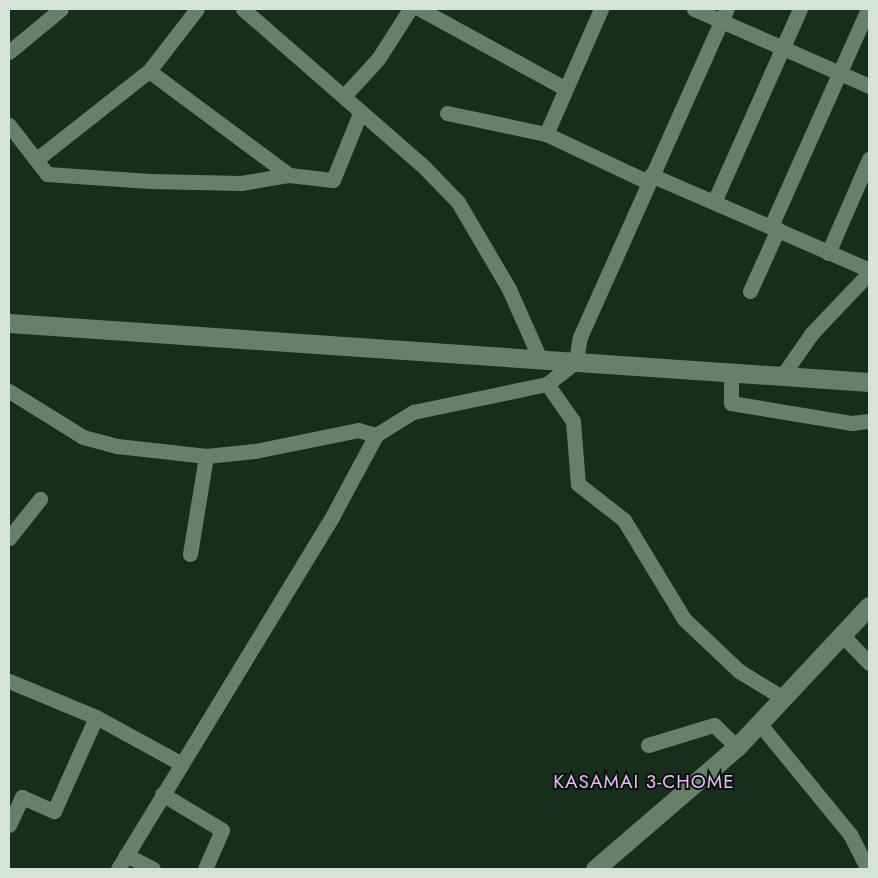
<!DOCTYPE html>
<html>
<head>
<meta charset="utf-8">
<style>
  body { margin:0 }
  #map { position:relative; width:878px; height:878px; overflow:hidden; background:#182e1d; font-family:Jost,sans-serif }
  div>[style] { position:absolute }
  .minor>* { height:15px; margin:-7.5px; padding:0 7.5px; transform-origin:7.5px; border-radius:7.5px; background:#67806c }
  .tertiary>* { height:19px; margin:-9.5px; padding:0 9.5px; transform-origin:9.5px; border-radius:9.5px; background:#67806c }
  span { translate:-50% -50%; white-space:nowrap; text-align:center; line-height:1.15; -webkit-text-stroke:4px #0a130c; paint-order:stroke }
  .neighbourhood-label { font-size:19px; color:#e7b9f9; letter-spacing:1px }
  .frame { position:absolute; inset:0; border:10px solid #d5e3d8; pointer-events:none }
</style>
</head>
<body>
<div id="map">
  <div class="minor">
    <i style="left:243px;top:9px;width:240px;rotate:41.1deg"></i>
    <i style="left:424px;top:167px;width:49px;rotate:45.8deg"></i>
    <i style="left:458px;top:202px;width:101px;rotate:59.6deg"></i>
    <i style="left:509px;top:289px;width:77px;rotate:66.1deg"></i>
    <i style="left:420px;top:9px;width:164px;rotate:28.7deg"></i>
    <i style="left:601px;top:9px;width:137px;rotate:113.7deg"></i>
    <i style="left:546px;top:134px;width:113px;rotate:25.2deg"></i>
    <i style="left:694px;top:9px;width:191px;rotate:23.7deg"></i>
    <i style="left:9px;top:52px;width:67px;rotate:-39.6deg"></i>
    <i style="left:149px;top:71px;width:174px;rotate:36.6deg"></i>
    <i style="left:344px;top:96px;width:50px;rotate:-47.4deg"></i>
    <i style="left:378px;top:59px;width:59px;rotate:-57.4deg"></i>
    <i style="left:447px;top:113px;width:101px;rotate:12deg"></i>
    <i style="left:9px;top:125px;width:62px;rotate:52.2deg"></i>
    <i style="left:47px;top:174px;width:103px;rotate:3.9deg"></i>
    <i style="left:150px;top:181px;width:91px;rotate:1.3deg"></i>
    <i style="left:241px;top:183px;width:49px;rotate:-9.5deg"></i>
    <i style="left:289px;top:175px;width:44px;rotate:6.5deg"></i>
    <i style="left:333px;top:180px;width:74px;rotate:-67.9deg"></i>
    <i style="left:37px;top:159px;width:142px;rotate:-38.2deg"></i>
    <i style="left:149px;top:71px;width:78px;rotate:-52.3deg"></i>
    <i style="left:651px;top:175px;width:238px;rotate:23.5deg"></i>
    <i style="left:714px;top:202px;width:211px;rotate:-66deg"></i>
    <i style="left:771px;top:226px;width:238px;rotate:-65.9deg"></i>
    <i style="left:828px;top:253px;width:103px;rotate:-66.4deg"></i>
    <i style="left:750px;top:291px;width:68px;rotate:-65.7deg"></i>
    <i style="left:731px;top:372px;width:31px;rotate:90deg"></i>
    <i style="left:731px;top:403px;width:123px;rotate:9.4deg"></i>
    <i style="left:852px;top:423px;width:17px;rotate:-7deg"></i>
    <i style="left:782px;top:376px;width:52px;rotate:-55.1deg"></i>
    <i style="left:812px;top:333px;width:83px;rotate:-46.5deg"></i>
    <i style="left:547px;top:384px;width:45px;rotate:54.9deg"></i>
    <i style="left:573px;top:421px;width:63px;rotate:85.5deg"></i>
    <i style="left:578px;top:484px;width:58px;rotate:38deg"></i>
    <i style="left:624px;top:520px;width:116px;rotate:58.8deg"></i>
    <i style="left:684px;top:619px;width:76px;rotate:43.4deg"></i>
    <i style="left:739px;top:671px;width:52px;rotate:31.5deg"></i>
    <i style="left:9px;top:391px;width:87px;rotate:31.9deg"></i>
    <i style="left:83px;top:437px;width:35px;rotate:15deg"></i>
    <i style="left:117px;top:446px;width:90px;rotate:6.4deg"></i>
    <i style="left:206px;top:456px;width:49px;rotate:-5.8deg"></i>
    <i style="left:255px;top:451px;width:105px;rotate:-11.5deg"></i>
    <i style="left:358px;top:430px;width:19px;rotate:16deg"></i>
    <i style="left:9px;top:538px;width:50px;rotate:-51.5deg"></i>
    <i style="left:190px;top:554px;width:99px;rotate:-80.7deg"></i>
    <i style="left:842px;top:635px;width:39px;rotate:46deg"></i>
    <i style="left:9px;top:681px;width:94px;rotate:22.5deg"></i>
    <i style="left:96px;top:717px;width:96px;rotate:28.7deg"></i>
    <i style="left:759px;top:723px;width:144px;rotate:50.7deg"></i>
    <i style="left:850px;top:834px;width:39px;rotate:63deg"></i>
    <i style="left:648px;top:745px;width:69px;rotate:-16.9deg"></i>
    <i style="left:714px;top:725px;width:32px;rotate:44deg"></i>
    <i style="left:162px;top:794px;width:70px;rotate:31deg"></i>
    <i style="left:222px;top:830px;width:43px;rotate:113.6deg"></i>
    <i style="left:9px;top:825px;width:31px;rotate:-65deg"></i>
    <i style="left:22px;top:797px;width:35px;rotate:24deg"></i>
    <i style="left:54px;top:811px;width:103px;rotate:-65.9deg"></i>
    <i style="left:126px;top:855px;width:30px;rotate:27deg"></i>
    <i style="left:118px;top:869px;width:414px;rotate:-58.7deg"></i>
    <i style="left:333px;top:515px;width:91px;rotate:-61.7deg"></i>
    <i style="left:376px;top:435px;width:44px;rotate:-31.9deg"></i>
    <i style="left:413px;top:412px;width:137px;rotate:-11.8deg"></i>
    <i style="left:547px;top:384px;width:37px;rotate:-38deg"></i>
    <i style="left:576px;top:361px;width:24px;rotate:-81deg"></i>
    <i style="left:580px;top:337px;width:359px;rotate:-65.9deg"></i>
  </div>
  <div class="tertiary">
    <i style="left:9px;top:323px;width:862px;rotate:3.92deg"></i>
    <i style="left:595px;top:869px;width:187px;rotate:-40.7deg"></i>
    <i style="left:737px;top:747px;width:193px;rotate:-46.9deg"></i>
  </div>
  <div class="neighbourhood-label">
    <span style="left:644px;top:782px">KASAMAI 3-CHOME</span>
  </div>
  <div class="frame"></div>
</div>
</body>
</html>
